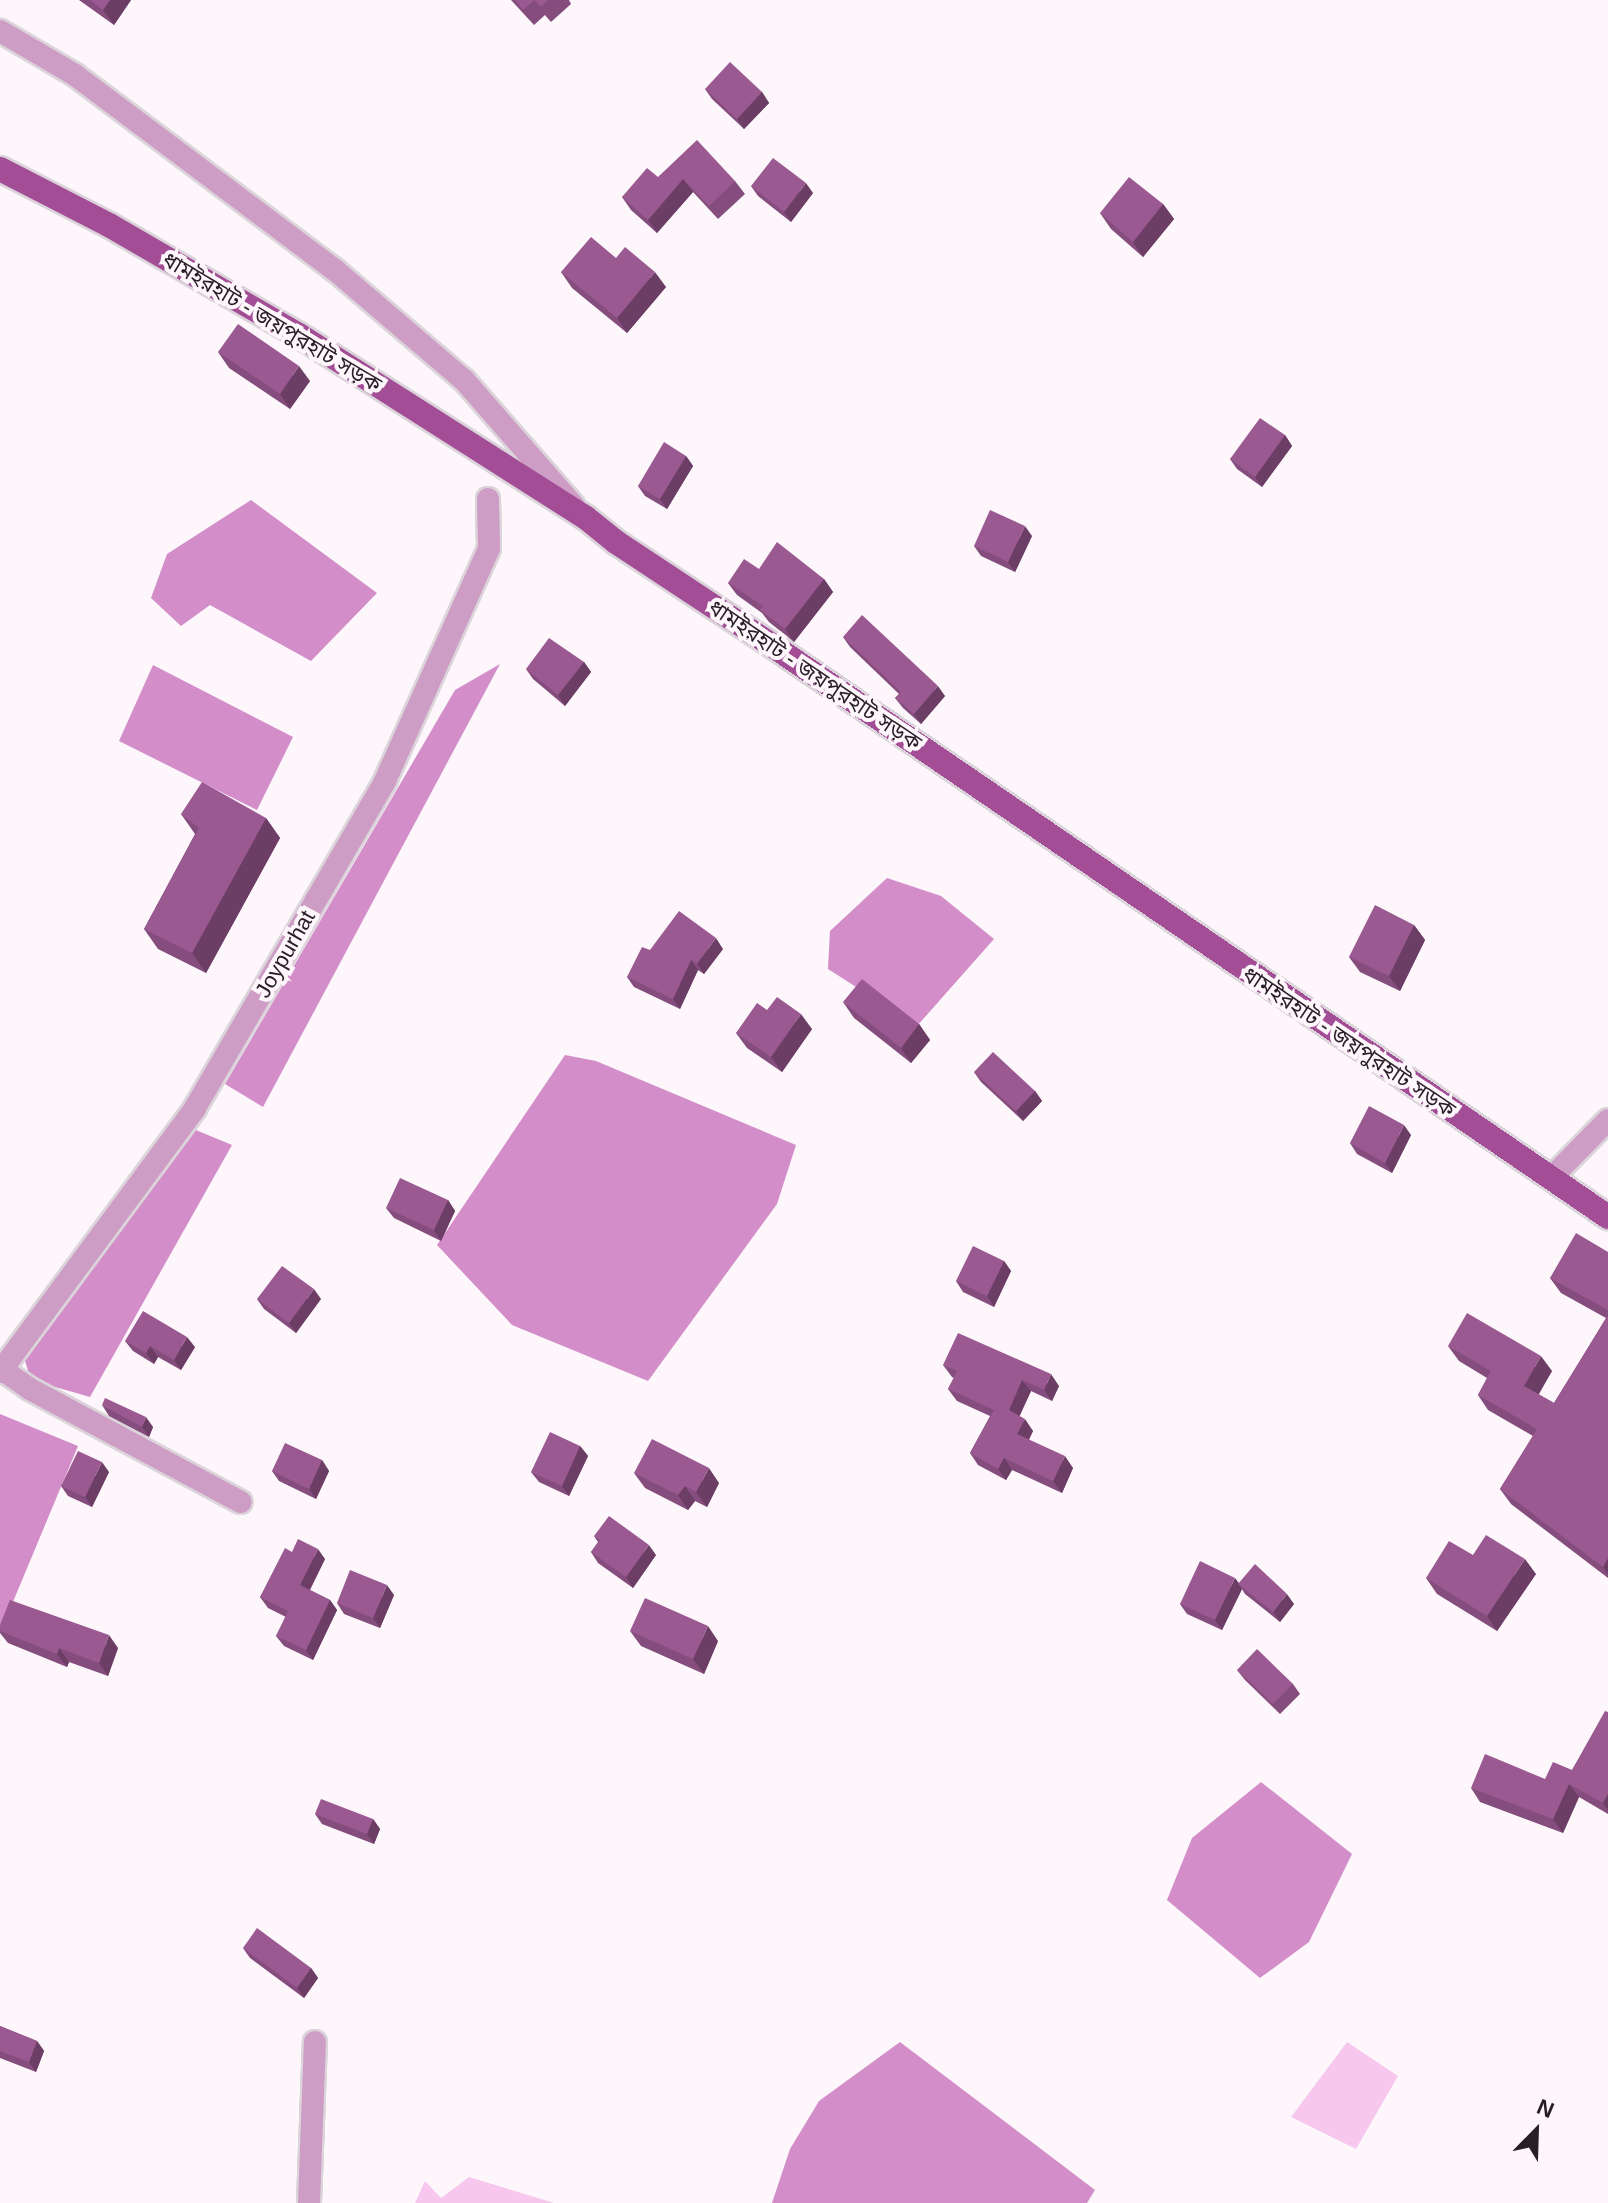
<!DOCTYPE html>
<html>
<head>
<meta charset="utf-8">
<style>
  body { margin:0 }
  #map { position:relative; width:1608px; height:2203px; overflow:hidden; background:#fdf7fc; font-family:Arial,"Noto Sans Bengali",sans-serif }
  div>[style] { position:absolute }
  .green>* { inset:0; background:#f7c7ee }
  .water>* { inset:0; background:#d38dc8 }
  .roads { filter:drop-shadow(2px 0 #dbd4da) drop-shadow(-2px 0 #dbd4da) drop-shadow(0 2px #dbd4da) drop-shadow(0 -2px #dbd4da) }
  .minor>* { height:22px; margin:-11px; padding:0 11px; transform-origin:11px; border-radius:11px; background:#ce9dc5 }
  .major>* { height:24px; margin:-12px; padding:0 12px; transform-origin:12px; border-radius:12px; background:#a34d97 }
  .wall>* { inset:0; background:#854d7d }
  .shaded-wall>* { inset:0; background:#6c3e66 }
  .building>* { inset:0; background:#9b5991 }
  span { translate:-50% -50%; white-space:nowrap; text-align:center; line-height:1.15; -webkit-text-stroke:8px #fdf7fc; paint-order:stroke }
  .street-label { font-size:22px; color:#291f27 }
  .north { position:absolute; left:1496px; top:2091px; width:80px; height:80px; -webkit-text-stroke:6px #fdf7fc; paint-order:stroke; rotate:23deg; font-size:22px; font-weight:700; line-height:32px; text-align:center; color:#291f27 }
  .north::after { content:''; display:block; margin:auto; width:28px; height:36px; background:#291f27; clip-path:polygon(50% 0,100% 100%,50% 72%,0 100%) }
</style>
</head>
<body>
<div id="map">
  <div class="green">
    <i style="clip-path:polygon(1347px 2042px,1398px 2076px,1356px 2149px,1291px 2117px)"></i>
    <i style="clip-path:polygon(469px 2177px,551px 2202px,553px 2203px,415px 2203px,425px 2181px,441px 2198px)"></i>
  </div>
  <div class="water">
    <i style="clip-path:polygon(251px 500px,377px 593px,311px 661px,210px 605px,181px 626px,151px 598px,167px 554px)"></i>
    <i style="clip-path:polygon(500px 664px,263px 1107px,225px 1084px,455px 690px)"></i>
    <i style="clip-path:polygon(153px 665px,293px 737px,257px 810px,119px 741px)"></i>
    <i style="clip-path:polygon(887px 878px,941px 896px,994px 939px,917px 1026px,828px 969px,830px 931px)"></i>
    <i style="clip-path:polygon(565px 1055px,596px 1061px,796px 1145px,777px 1204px,648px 1381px,512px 1325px,437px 1245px)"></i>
    <i style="clip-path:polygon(191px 1128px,232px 1145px,90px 1397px,31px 1380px,25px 1361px)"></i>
    <i style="clip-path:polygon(0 1414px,78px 1446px,0 1633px)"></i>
    <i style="clip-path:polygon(1261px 1782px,1352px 1854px,1309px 1942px,1260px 1978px,1167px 1900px,1192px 1838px)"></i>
    <i style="clip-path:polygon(900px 2042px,1095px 2190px,1087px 2203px,772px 2203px,790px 2149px,819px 2101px)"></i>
  </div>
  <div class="roads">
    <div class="minor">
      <i style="left:0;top:31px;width:87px;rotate:30.4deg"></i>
      <i style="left:75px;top:75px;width:325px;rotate:36.9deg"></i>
      <i style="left:335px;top:270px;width:170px;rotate:40.5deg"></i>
      <i style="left:464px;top:380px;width:166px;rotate:48.9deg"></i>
      <i style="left:1551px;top:1178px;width:81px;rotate:-45.5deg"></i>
      <i style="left:0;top:1368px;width:37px;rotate:35deg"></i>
      <i style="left:30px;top:1389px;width:239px;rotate:28.2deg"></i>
      <i style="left:0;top:1372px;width:328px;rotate:-53.5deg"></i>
      <i style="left:195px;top:1108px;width:378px;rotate:-59.8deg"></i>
      <i style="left:385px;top:781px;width:255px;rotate:-65.9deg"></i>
      <i style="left:489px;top:548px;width:49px;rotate:-91.2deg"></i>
      <i style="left:309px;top:2203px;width:161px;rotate:-87.9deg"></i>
    </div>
    <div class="major">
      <i style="left:0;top:169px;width:123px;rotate:27.2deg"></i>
      <i style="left:109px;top:225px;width:220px;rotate:30.1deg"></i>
      <i style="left:299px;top:335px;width:339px;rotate:32.5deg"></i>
      <i style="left:585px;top:517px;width:40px;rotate:39deg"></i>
      <i style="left:616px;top:542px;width:199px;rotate:33.5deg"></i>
      <i style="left:782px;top:652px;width:1001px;rotate:34.37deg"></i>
    </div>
  </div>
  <div class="wall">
    <i style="clip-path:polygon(79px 0,131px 0,114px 25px)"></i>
    <i style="clip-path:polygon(511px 0,569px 0,571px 4px,551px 22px,545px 15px,534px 25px)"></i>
    <i style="clip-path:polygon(705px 89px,762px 92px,769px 103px,744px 129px,712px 99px)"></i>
    <i style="clip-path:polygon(658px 177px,735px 181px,745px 194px,718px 219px,693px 192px,657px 233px,631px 210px,622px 197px)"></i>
    <i style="clip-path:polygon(751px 186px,813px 193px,791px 222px,758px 196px)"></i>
    <i style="clip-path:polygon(1163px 204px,1174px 219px,1143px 257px,1111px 229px,1100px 213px)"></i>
    <i style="clip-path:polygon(616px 258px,666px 287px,627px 333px,572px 288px,561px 272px)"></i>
    <i style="clip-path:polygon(218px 352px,310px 381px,290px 409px,229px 368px)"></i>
    <i style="clip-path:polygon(1285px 435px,1292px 446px,1262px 487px,1237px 469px,1230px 459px)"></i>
    <i style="clip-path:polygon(686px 456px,693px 466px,667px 509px,645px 496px,638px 486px)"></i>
    <i style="clip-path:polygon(1032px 536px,1015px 572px,981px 556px,974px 546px)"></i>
    <i style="clip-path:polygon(759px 569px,824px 579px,833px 592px,794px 642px,769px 622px,762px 613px,737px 595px,728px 583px)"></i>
    <i style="clip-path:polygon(843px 637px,945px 696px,921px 724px,903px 708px,895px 698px,899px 694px,850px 647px)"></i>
    <i style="clip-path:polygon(584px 662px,591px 672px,565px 706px,533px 679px,526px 669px)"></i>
    <i style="clip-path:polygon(181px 814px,266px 818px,280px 838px,206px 973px,158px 949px,144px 929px,195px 834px)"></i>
    <i style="clip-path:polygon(1414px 925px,1425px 940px,1400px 991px,1360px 972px,1349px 957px)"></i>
    <i style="clip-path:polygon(723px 949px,704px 974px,698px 970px,680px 1009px,634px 987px,627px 977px,650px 950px)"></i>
    <i style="clip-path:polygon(843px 1002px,919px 1024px,930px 1040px,911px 1063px,854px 1018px)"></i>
    <i style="clip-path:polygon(767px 1010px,812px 1029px,782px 1072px,747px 1048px,736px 1033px)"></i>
    <i style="clip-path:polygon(974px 1072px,1035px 1091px,1042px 1101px,1023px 1121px,981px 1082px)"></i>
    <i style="clip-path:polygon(1411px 1135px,1392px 1173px,1357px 1154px,1350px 1143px)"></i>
    <i style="clip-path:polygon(448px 1200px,455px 1211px,441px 1241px,394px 1218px,386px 1208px)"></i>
    <i style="clip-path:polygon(1608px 1252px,1608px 1578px,1511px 1504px,1500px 1489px,1533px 1436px,1488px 1410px,1478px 1395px,1487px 1378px,1459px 1361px,1448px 1346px,1552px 1371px,1538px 1394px,1554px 1403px,1606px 1318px,1561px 1293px,1550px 1278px)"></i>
    <i style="clip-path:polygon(1004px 1261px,1011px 1271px,994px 1307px,963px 1292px,956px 1281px)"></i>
    <i style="clip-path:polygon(257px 1299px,321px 1299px,296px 1333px,264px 1309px)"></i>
    <i style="clip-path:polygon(125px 1341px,195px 1347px,181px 1370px,158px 1357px,154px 1364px,133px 1351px)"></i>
    <i style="clip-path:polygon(943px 1365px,1059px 1386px,1052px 1401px,1031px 1391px,1019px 1416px,1033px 1431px,1029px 1440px,1073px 1468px,1062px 1493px,1012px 1470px,1006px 1480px,978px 1465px,970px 1453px,990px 1416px,957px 1401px,948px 1389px,954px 1378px,952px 1377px)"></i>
    <i style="clip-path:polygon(102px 1405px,153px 1427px,149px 1437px,109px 1416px)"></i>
    <i style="clip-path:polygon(580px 1446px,588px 1456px,569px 1496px,539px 1482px,531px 1472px)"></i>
    <i style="clip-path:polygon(322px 1460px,329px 1471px,316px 1499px,279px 1481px,272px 1471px)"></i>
    <i style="clip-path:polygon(109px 1472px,92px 1507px,68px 1496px,61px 1486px)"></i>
    <i style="clip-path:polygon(634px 1473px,719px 1483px,707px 1507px,695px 1501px,688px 1510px,645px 1488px)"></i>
    <i style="clip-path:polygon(594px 1536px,656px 1555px,633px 1588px,598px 1563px,591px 1552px,598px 1542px)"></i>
    <i style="clip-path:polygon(292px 1552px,325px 1559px,310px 1590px,330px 1600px,337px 1610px,313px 1660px,284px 1646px,276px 1636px,286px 1617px,268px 1608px,260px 1597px)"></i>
    <i style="clip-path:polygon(1536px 1574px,1497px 1631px,1437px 1594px,1426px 1578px)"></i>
    <i style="clip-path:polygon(1239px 1583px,1294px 1604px,1280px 1622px,1245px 1594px,1242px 1589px,1222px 1630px,1187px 1614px,1180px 1604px)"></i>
    <i style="clip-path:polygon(394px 1595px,380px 1628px,344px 1614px,337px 1603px)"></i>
    <i style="clip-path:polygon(0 1625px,118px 1648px,108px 1676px,69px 1662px,67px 1667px,8px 1643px,0 1633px)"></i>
    <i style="clip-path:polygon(630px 1631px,718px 1641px,704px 1674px,641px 1646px)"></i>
    <i style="clip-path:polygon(1237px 1670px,1293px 1684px,1300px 1694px,1280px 1714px,1245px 1680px)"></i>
    <i style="clip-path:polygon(1608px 1712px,1608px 1814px,1579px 1797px,1563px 1833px,1480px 1802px,1471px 1788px,1545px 1779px,1572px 1770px)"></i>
    <i style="clip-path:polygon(315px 1814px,373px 1819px,380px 1829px,374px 1844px,322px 1824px)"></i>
    <i style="clip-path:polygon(243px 1948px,311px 1968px,318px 1978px,304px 1998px,250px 1958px)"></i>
    <i style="clip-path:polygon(0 2026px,37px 2041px,44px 2051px,36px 2072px,0 2058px)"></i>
  </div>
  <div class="shaded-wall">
    <i style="clip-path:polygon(110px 0,131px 0,114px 25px,103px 10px)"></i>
    <i style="clip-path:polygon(762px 92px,769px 103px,744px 129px,737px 119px)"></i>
    <i style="clip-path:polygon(683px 179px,693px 192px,657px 233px,648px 220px)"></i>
    <i style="clip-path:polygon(806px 183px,813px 193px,791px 222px,784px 212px)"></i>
    <i style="clip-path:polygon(1163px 204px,1174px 219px,1143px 257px,1133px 242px)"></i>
    <i style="clip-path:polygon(655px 272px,666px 287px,627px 333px,617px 318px)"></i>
    <i style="clip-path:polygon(299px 366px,310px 381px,290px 409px,280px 394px)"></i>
    <i style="clip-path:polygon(1285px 435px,1292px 446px,1262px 487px,1255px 477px)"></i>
    <i style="clip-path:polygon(686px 456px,693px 466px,667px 509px,660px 499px)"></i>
    <i style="clip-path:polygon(1025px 526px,1032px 536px,1015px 572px,1008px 562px)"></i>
    <i style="clip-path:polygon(824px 579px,833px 592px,794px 642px,785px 629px)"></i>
    <i style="clip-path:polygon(584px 662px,591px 672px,565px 706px,558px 695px)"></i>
    <i style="clip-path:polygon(938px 686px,945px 696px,921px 724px,914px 714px)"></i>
    <i style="clip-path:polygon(266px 818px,280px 838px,206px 973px,192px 953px)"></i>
    <i style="clip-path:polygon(1414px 925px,1425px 940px,1400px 991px,1389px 976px)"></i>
    <i style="clip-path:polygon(716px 938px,723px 949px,704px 974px,697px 964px)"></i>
    <i style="clip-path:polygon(691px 960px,698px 970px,680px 1009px,673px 999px)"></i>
    <i style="clip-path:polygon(801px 1014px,812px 1029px,782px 1072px,771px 1057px)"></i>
    <i style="clip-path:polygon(919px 1024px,930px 1040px,911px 1063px,901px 1048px)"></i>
    <i style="clip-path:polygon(1035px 1091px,1042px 1101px,1023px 1121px,1016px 1111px)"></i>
    <i style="clip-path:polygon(1404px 1125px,1411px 1135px,1392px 1173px,1385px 1163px)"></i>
    <i style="clip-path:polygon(448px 1200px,455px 1211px,441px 1241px,434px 1230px)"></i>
    <i style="clip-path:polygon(1004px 1261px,1011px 1271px,994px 1307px,987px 1296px)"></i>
    <i style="clip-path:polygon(314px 1289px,321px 1299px,296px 1333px,289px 1323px)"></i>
    <i style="clip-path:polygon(187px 1337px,195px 1347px,181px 1370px,174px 1360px)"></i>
    <i style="clip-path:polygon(150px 1346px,158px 1357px,154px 1364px,146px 1353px)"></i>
    <i style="clip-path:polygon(1541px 1356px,1552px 1371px,1535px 1401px,1524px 1386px)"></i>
    <i style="clip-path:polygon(1051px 1374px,1059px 1386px,1052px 1401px,1044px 1390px)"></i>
    <i style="clip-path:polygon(1022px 1380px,1031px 1391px,1017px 1422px,1009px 1410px)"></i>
    <i style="clip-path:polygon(146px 1417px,153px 1427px,149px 1437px,142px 1427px)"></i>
    <i style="clip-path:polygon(1025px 1419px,1033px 1431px,1025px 1446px,1017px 1434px)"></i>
    <i style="clip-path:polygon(580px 1446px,588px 1456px,569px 1496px,562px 1486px)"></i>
    <i style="clip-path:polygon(1065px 1456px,1073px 1468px,1062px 1493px,1053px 1481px)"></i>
    <i style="clip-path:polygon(1004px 1458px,1012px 1470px,1006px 1480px,998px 1469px)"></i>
    <i style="clip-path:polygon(322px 1460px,329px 1471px,316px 1499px,309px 1489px)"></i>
    <i style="clip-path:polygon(102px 1462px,109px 1472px,92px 1507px,85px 1497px)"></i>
    <i style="clip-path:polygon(709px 1468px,719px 1483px,707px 1507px,696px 1492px)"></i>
    <i style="clip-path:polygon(685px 1486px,695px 1501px,688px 1510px,678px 1495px)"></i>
    <i style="clip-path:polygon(649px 1545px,656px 1555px,633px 1588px,626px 1577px)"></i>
    <i style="clip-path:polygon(318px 1549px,325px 1559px,307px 1595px,300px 1585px)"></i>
    <i style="clip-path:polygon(1608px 1558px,1608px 1574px,1603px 1567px)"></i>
    <i style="clip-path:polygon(1525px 1559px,1536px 1574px,1497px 1631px,1487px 1616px)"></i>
    <i style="clip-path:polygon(1235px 1578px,1242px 1587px,1238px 1584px,1242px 1589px,1222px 1630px,1215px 1620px)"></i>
    <i style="clip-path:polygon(387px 1585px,394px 1595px,380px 1628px,373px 1618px)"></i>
    <i style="clip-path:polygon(1287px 1594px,1294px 1604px,1280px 1622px,1273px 1612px)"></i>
    <i style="clip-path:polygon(330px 1600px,337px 1610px,313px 1660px,306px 1650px)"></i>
    <i style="clip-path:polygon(708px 1626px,718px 1641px,704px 1674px,693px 1659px)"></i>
    <i style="clip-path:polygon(109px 1635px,118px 1648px,108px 1676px,99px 1663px)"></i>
    <i style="clip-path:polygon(59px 1648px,69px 1662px,67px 1667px,57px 1654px)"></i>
    <i style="clip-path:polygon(1569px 1784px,1579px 1797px,1563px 1833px,1553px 1819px)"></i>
    <i style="clip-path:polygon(1608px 1794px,1608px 1810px,1603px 1803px)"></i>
    <i style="clip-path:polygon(373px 1819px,380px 1829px,374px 1844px,367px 1834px)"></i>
    <i style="clip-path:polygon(311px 1968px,318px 1978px,304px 1998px,297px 1988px)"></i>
    <i style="clip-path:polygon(37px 2041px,44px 2051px,36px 2072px,29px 2062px)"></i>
  </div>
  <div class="building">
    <i style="clip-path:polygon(90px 0,110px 0,103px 10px)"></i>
    <i style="clip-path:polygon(515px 0,534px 0,523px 10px)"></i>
    <i style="clip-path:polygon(534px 0,548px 0,541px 7px)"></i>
    <i style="clip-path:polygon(730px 62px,762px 92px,737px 119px,705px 89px)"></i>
    <i style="clip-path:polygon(697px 140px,735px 181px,709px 206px,683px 179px,648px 220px,622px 197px,647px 168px,658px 177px)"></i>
    <i style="clip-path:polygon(773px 158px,806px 183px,784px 212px,751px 186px)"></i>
    <i style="clip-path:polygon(1129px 177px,1163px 204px,1133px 242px,1100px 213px)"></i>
    <i style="clip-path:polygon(591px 237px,616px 258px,625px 247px,655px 272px,617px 318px,561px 272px)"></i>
    <i style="clip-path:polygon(238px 324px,299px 366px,280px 394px,218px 352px)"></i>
    <i style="clip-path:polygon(1260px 418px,1285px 435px,1255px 477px,1230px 459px)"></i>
    <i style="clip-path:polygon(664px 442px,686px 456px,660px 499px,638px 486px)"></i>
    <i style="clip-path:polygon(990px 510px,1025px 526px,1008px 562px,974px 546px)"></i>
    <i style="clip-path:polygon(777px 542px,824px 579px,785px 629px,760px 610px,763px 606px,728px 583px,744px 559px,759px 569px)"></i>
    <i style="clip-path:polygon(862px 615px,938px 686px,914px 714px,895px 698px,901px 692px,843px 637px)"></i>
    <i style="clip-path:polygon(549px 638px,584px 662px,558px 695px,526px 669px)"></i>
    <i style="clip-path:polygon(202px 782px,266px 818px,192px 953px,144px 929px,199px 828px,181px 814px)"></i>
    <i style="clip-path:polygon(1375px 905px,1414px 925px,1389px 976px,1349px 957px)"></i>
    <i style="clip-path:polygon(679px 911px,716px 938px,697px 964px,691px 960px,673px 999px,627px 977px,642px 947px,650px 950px)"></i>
    <i style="clip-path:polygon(862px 979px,919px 1024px,901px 1048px,843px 1002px)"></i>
    <i style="clip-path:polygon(777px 997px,801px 1014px,771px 1057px,736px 1033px,757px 1003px,767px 1010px)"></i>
    <i style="clip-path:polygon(993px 1052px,1035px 1091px,1016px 1111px,974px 1072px)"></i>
    <i style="clip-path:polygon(1369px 1106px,1404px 1125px,1385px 1163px,1350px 1143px)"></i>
    <i style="clip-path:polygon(400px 1178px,448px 1200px,434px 1230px,386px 1208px)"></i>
    <i style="clip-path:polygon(1576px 1233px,1608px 1252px,1608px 1310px,1550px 1278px)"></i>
    <i style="clip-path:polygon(973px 1246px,1004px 1261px,987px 1296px,956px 1281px)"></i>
    <i style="clip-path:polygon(282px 1266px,314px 1289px,289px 1323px,257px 1299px)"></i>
    <i style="clip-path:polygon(143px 1311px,187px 1337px,174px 1360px,150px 1346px,146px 1353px,125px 1341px)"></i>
    <i style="clip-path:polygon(1467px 1313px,1541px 1356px,1524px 1386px,1554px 1403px,1608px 1316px,1608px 1558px,1603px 1567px,1500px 1489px,1537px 1429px,1478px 1395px,1491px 1371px,1448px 1346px)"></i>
    <i style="clip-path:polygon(958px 1333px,1051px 1374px,1044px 1390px,1022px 1380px,1009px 1410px,1025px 1419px,1017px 1434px,1065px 1456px,1053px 1481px,1004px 1458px,998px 1469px,970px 1453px,994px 1410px,948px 1389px,957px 1371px,943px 1365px)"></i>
    <i style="clip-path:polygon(105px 1398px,146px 1417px,142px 1427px,102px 1405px)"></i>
    <i style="clip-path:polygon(550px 1432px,580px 1446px,562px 1486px,531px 1472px)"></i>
    <i style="clip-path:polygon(652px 1439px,709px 1468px,696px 1492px,685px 1486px,678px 1495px,634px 1473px)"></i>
    <i style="clip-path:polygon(285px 1443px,322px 1460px,309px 1489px,272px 1471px)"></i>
    <i style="clip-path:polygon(78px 1451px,102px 1462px,85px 1497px,61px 1486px)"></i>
    <i style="clip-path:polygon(609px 1516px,649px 1545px,626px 1577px,591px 1552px,600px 1540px,594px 1536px)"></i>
    <i style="clip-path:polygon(1486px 1535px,1525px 1559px,1487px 1616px,1426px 1578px,1449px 1541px,1473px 1555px)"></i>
    <i style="clip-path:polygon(298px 1539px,318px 1549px,300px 1585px,330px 1600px,306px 1650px,276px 1636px,288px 1611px,260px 1597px,285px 1548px,292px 1552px)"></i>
    <i style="clip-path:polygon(1200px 1561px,1235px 1578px,1215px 1620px,1180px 1604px)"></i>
    <i style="clip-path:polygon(1255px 1564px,1287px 1594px,1273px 1612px,1238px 1584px)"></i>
    <i style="clip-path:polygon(350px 1570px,387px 1585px,373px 1618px,337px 1603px)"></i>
    <i style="clip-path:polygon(645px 1598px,708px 1626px,693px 1659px,630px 1631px)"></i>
    <i style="clip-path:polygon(10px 1600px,109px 1635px,99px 1663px,59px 1648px,57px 1654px,0 1631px,0 1625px)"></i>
    <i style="clip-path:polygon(1257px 1649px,1293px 1684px,1273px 1704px,1237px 1670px)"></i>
    <i style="clip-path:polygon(1605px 1711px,1608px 1712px,1608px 1794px,1603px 1803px,1569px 1784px,1553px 1819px,1471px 1788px,1485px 1754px,1545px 1779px,1553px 1762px,1572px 1770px)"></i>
    <i style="clip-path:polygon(321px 1799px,373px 1819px,367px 1834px,315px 1814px)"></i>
    <i style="clip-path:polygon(257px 1928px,311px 1968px,297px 1988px,243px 1948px)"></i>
    <i style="clip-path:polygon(0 2026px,37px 2041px,29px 2062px,0 2051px)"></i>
  </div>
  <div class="street-label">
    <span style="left:272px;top:322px;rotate:31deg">ধামইরহাট - জয়পুরহাট সড়ক</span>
    <span style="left:815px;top:675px;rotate:34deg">ধামইরহাট - জয়পুরহাট সড়ক</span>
    <span style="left:285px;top:954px;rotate:-60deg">Joypurhat</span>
    <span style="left:1349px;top:1042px;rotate:34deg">ধামইরহাট - জয়পুরহাট সড়ক</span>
  </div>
  <div class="north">N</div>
</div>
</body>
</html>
